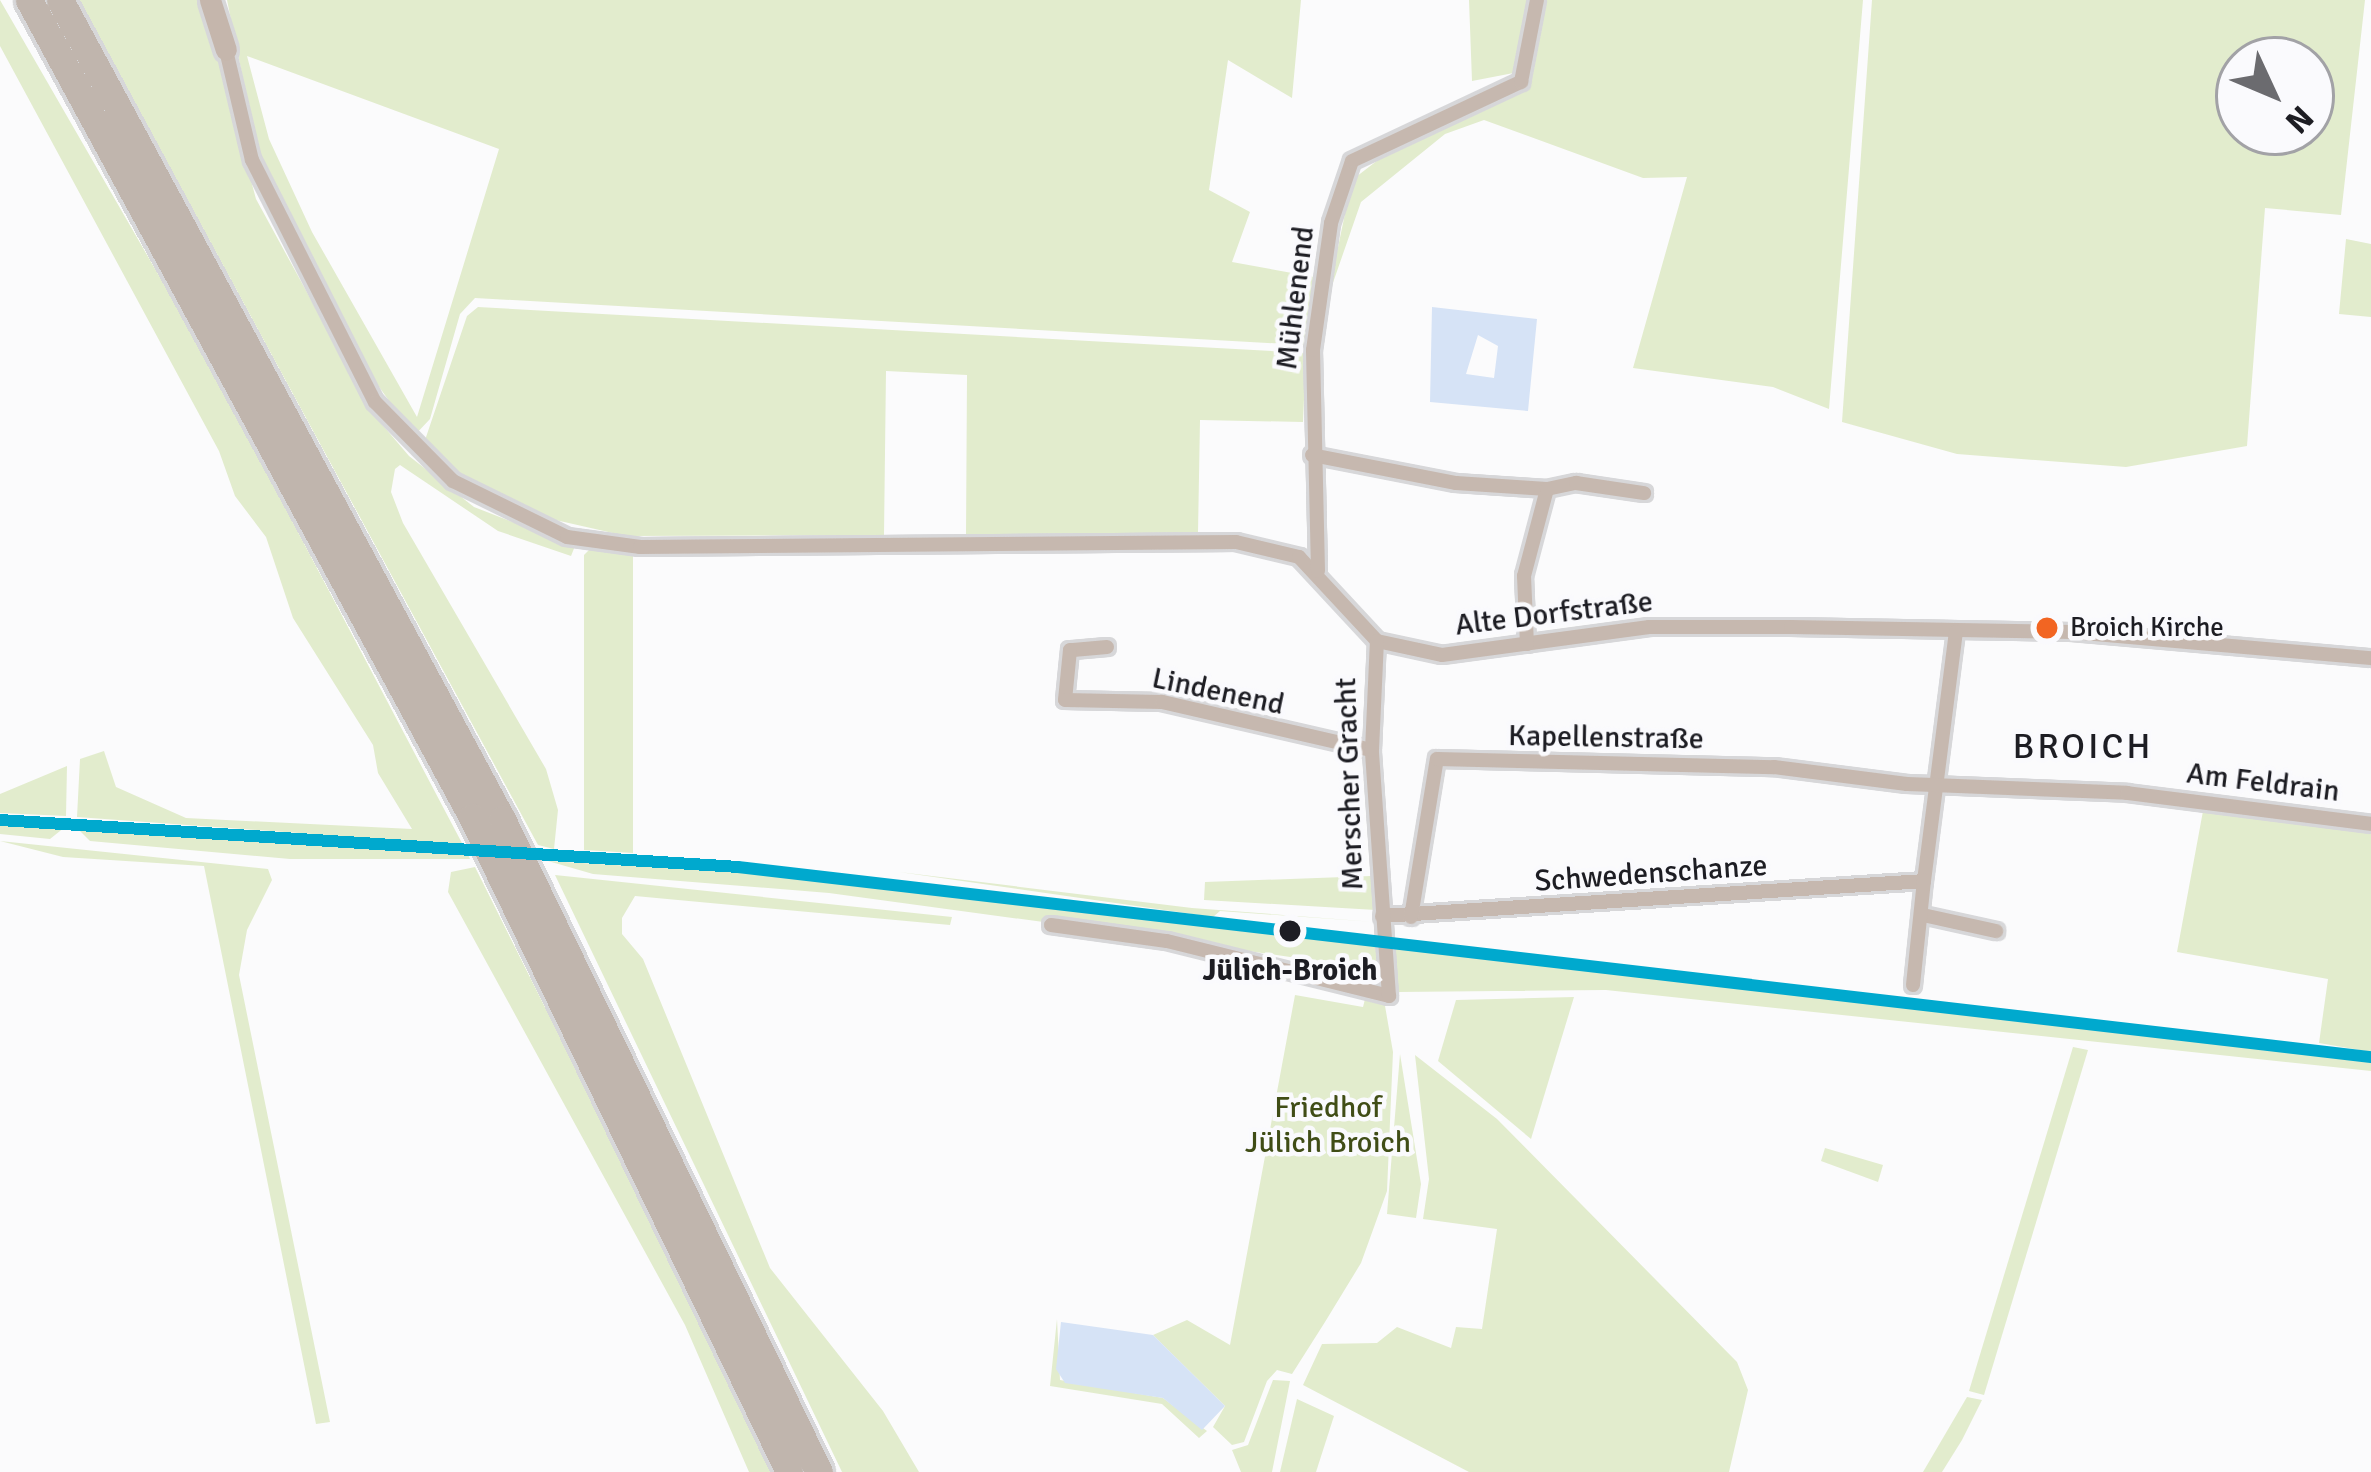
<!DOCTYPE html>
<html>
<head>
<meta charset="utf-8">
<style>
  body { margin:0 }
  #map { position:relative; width:2371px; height:1472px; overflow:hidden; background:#fbfbfc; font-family:Signika,sans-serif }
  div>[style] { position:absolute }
  .green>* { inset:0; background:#e2eccd }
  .water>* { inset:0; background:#d6e3f6 }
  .roads { filter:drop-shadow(3px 0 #d7d7d9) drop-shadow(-3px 0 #d7d7d9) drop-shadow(0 3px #d7d7d9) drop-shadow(0 -3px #d7d7d9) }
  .minor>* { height:14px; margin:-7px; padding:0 7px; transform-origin:7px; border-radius:7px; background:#c6b8af }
  .secondary>* { height:21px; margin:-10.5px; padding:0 10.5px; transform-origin:10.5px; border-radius:10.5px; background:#c5b6ac }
  .motorway>* { height:27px; margin:-13.5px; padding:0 13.5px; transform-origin:13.5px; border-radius:13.5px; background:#c0b5ad }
  .rail-1>* { height:12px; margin:-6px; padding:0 6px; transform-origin:6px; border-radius:6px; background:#00a9ce }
  .dots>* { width:33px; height:33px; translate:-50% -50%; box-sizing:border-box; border:6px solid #fafafd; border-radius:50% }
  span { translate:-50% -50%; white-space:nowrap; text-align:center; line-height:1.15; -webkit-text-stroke:9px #fafafd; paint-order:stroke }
  .bus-label { font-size:27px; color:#1d1d23 }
  .left { translate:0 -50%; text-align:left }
  .street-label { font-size:30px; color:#1d1d23 }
  .stop-label { font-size:30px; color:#1d1d23; font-weight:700 }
  .park-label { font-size:30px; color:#404d16 }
  .quarter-label { font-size:36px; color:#1d1d23; letter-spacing:3px }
  .north { position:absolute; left:2215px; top:36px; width:120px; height:120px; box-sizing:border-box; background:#fafafd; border:3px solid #a2a2a6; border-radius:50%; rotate:134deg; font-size:33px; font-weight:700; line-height:48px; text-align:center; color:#1d1d23 }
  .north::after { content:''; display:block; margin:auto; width:42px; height:54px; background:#6b6b6f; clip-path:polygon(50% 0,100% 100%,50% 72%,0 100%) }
</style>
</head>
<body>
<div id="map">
  <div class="green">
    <i style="clip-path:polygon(0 0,203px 352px,463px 845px,77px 817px,80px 759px,104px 751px,116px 787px,186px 818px,412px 829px,378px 773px,373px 745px,293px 618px,266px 537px,235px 496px,219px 451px,0 46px)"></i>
    <i style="clip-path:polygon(79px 0,202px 0,256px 199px,374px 415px,409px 456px,474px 507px,575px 546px,571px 556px,498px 531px,400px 465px,395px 469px,391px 492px,403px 523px,546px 769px,558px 810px,554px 849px,538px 845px)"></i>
    <i style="clip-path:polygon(evenodd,227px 0,1301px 0,1292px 98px,1228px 60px,1209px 190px,1250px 212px,1232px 262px,1314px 277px,1305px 345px,475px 298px,460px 314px,430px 419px,414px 436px,365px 367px,259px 158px,227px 0,247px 56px,499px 149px,417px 417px,312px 232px,269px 139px,247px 56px)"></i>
    <i style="clip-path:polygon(1469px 0,1533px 0,1524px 71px,1472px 81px)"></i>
    <i style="clip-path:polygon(1542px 0,1863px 0,1829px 409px,1773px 387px,1633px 368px,1687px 177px,1643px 178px,1484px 120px,1445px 134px,1361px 202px,1327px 300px,1352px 180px,1391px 150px,1527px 83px)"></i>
    <i style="clip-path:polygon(evenodd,1872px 0,2365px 0,2341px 215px,2265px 208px,2247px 446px,2126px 467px,1957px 454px,1842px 422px,1872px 0,2311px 60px,2311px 132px,2239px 132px,2239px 60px,2311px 60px)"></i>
    <i style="clip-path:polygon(2346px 239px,2371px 244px,2371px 317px,2339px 314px)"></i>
    <i style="clip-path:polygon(478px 307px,1306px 353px,1303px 422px,1200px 420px,1198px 533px,966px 535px,967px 375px,886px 371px,884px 535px,626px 536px,529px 514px,476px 487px,423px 446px,467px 316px)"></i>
    <i style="clip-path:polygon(593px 546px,633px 553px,633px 853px,584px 850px,584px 555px)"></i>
    <i style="clip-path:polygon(67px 766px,66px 816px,0 813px,0 794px)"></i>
    <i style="clip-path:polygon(2203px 811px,2371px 829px,2371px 1052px,2319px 1043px,2328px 979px,2177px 952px)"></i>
    <i style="clip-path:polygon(0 823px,65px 827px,50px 839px,0 834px)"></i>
    <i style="clip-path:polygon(78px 829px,467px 852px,470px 859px,290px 859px,90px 841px)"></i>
    <i style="clip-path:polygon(0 841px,268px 869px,272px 880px,247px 930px,239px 975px,330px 1422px,316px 1424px,204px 866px,63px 857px)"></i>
    <i style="clip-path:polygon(548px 861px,751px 873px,1378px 944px,1379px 966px,1360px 979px,1357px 967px,1168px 939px,829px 893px,593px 874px)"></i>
    <i style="clip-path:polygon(475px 867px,694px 1306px,771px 1472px,749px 1472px,685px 1325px,448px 892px,451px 872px)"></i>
    <i style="clip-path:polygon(899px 872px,1192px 908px,1375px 922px,1220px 911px,1213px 917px)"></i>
    <i style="clip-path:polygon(555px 875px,952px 917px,950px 925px,635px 896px,622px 918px,622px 934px,643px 959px,770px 1268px,883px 1411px,919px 1472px,842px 1472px)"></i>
    <i style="clip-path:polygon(1371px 876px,1376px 910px,1204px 900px,1205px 882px)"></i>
    <i style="clip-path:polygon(1394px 946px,2371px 1062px,2371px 1071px,1606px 990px,1398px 992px)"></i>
    <i style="clip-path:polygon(1295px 995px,1363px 1007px,1366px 995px,1384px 1000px,1393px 1052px,1387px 1191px,1361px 1263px,1325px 1322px,1292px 1374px,1277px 1370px,1267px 1381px,1244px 1442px,1232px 1445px,1213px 1427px,1225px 1406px,1153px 1335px,1187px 1320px,1230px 1345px)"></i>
    <i style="clip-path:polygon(1574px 997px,1531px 1139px,1438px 1061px,1456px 1000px)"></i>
    <i style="clip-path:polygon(2073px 1047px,2088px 1050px,1984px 1395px,1969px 1391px)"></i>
    <i style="clip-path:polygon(1400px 1054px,1421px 1184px,1416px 1218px,1387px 1214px)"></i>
    <i style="clip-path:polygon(1415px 1055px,1497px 1119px,1737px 1362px,1748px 1390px,1729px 1472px,1469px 1472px,1303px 1385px,1322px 1344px,1377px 1343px,1397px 1327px,1451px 1348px,1456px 1327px,1482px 1329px,1497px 1229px,1423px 1219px,1429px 1179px)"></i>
    <i style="clip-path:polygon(1825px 1148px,1883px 1165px,1878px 1182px,1821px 1161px)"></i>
    <i style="clip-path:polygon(1057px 1319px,1060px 1380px,1163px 1398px,1207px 1431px,1199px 1438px,1162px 1404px,1050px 1386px)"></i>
    <i style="clip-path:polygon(1273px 1380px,1290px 1381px,1272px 1472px,1241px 1472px,1232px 1450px,1248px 1445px)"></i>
    <i style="clip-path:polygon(1967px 1397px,1982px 1400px,1962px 1440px,1942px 1472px,1923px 1472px)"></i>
    <i style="clip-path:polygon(1297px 1399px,1334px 1416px,1316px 1472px,1280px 1472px)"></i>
  </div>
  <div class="water">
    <i style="clip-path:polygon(evenodd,1432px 307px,1537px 319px,1528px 411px,1430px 402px,1432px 307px,1478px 335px,1498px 346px,1494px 378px,1466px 374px,1478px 335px)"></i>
    <i style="clip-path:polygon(1061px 1322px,1153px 1335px,1225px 1406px,1202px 1430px,1163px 1398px,1065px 1383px,1056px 1369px)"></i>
  </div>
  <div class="roads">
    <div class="minor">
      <i style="left:225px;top:46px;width:117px;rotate:76.7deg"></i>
      <i style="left:252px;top:160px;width:271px;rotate:63.1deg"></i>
      <i style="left:375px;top:402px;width:111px;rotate:45.4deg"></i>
      <i style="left:453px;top:481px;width:127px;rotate:26.2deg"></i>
      <i style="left:567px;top:537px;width:74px;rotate:7.8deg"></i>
      <i style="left:640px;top:547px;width:596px;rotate:-0.48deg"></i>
      <i style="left:1236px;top:542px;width:65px;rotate:13.4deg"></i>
      <i style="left:1299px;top:557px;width:115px;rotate:47.1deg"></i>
      <i style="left:1377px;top:641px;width:66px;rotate:12.2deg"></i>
      <i style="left:1442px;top:655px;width:209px;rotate:-7.7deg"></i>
      <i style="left:1649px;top:627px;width:142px"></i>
      <i style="left:1791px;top:627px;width:281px;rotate:1deg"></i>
      <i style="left:2072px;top:632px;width:300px;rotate:5deg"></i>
      <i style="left:1312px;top:455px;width:147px;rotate:11deg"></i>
      <i style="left:1456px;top:483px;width:91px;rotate:3.8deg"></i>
      <i style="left:1547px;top:489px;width:90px;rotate:104.8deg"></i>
      <i style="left:1524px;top:576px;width:68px;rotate:87.5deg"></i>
      <i style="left:1547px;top:489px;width:30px;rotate:-12deg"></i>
      <i style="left:1576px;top:483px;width:69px;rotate:8.4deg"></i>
      <i style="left:1318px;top:571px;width:221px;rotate:-91.3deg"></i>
      <i style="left:1313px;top:350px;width:128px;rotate:-81.9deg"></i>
      <i style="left:1331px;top:223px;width:65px;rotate:-71.3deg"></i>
      <i style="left:1352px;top:161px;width:187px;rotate:-25.1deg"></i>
      <i style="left:1521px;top:82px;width:84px;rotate:-79deg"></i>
      <i style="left:1107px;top:647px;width:37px;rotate:175deg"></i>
      <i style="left:1070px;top:650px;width:50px;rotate:95.7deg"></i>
      <i style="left:1065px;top:700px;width:97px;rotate:1.2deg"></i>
      <i style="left:1162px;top:702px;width:215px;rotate:12.9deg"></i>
      <i style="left:1923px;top:915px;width:75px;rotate:12.4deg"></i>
      <i style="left:1382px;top:916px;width:543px;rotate:-3.69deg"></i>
      <i style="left:1924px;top:881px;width:251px;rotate:-82.7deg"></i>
      <i style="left:1411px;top:917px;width:160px;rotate:-80.7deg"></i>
      <i style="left:1437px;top:759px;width:337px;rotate:1.4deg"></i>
      <i style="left:1774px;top:767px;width:134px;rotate:7.3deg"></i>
      <i style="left:1907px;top:784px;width:220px;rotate:2.3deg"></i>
      <i style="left:2127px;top:793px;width:246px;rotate:7.2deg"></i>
      <i style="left:1051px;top:925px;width:117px;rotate:7.9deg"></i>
      <i style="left:1167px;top:941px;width:229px;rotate:13.9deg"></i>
      <i style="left:1389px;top:996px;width:247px;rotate:-94deg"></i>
      <i style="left:1372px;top:750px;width:109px;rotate:-87.4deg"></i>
      <i style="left:1913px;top:985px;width:105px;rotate:-84deg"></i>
    </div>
    <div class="secondary">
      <i style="left:210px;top:0;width:52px;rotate:72.3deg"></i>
    </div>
    <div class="motorway">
      <i style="left:29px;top:0;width:929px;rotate:61.53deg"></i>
      <i style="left:472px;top:817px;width:728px;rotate:64.17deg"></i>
      <i style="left:60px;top:0;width:931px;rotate:61.65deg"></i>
      <i style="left:502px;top:819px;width:726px;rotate:64.11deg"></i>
    </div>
  </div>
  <div class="rail-1">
    <i style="left:0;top:820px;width:739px;rotate:3.64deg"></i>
    <i style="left:738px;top:867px;width:1644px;rotate:6.64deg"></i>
  </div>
  <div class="dots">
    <i style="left:2047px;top:628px;background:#f26522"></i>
    <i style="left:1290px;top:931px;background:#1d1d23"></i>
  </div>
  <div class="bus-label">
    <span class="left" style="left:2070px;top:628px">Broich Kirche</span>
  </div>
  <div class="street-label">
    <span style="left:1296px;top:298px;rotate:-83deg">Mühlenend</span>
    <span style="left:1554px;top:614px;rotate:-7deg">Alte Dorfstraße</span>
    <span style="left:1218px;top:692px;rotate:12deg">Lindenend</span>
    <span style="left:1606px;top:738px;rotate:1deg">Kapellenstraße</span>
    <span style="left:2263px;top:783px;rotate:7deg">Am Feldrain</span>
    <span style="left:1350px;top:784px;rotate:-92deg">Merscher Gracht</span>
    <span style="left:1651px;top:874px;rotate:-4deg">Schwedenschanze</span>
  </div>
  <div class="stop-label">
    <span style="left:1290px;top:971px">Jülich-Broich</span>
  </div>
  <div class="park-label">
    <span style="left:1328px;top:1125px">Friedhof<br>Jülich Broich</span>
  </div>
  <div class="quarter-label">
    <span style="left:2083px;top:747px">BROICH</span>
  </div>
  <div class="north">N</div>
</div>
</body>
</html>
